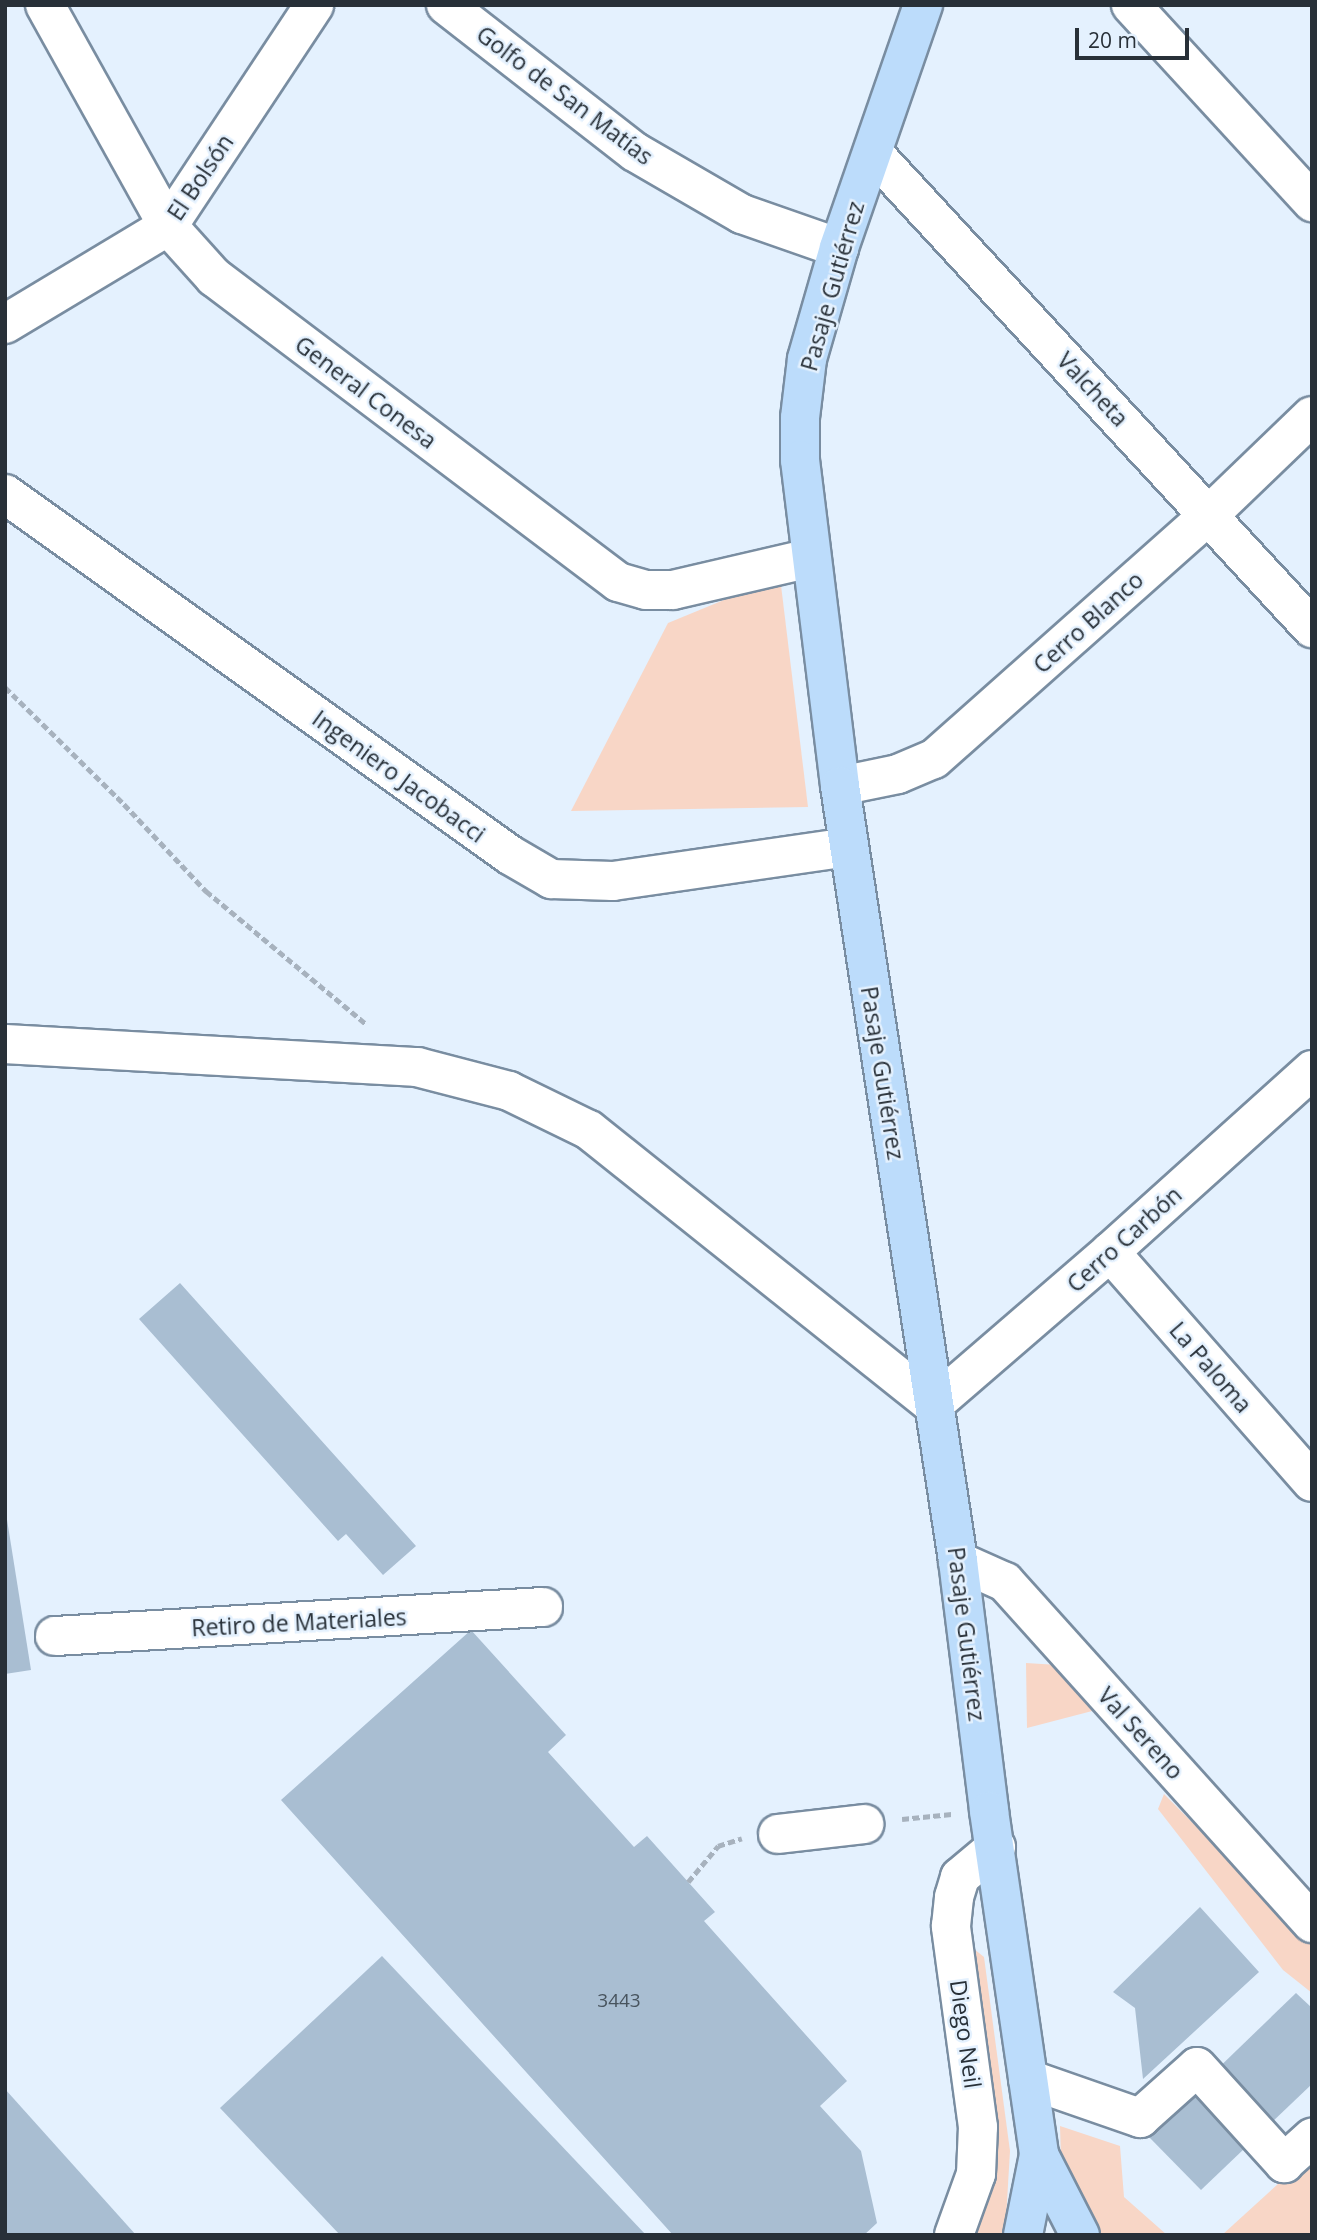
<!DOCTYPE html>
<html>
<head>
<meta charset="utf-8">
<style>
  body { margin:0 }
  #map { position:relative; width:1317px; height:2240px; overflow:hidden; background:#e4f1fe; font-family:"Open Sans",sans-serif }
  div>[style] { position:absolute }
  .green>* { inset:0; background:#f8d6c6 }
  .building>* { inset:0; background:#a9bed2 }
  .path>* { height:4.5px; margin-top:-2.25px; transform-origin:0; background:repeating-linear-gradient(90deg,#a7b2be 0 7px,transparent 0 10.5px) }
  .roads { filter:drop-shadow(2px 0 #798da1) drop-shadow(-2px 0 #798da1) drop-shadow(0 2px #798da1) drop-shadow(0 -2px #798da1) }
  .minor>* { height:38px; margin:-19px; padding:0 19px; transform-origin:19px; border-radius:19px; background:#fff }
  .major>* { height:38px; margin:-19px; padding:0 19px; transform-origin:19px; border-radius:19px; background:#bcdcfb }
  span { translate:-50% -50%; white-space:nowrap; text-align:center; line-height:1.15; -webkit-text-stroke:5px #e4f1fe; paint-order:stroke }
  .number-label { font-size:19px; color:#48545e }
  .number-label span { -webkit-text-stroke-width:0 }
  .street-label { font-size:23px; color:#283038 }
  .frame { position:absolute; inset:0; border:7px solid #283038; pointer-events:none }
  .scale { position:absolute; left:1075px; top:28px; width:114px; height:32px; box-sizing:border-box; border:4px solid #283038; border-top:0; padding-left:9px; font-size:21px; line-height:24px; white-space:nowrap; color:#283038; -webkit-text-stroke:5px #e4f1fe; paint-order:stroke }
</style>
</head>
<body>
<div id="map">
  <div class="green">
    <i style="clip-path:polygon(780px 577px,808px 807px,571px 811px,668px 623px)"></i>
    <i style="clip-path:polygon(1026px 1663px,1058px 1665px,1096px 1710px,1027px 1728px)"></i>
    <i style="clip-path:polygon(1164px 1794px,1312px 1943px,1312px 1993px,1283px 1970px,1158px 1809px)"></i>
    <i style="clip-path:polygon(969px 1945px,984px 1957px,1010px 2151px,1005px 2235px,970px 2235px)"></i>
    <i style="clip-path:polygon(1060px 2126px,1120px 2146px,1124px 2197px,1167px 2235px,1096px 2235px,1061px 2159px)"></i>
    <i style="clip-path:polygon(1312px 2153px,1312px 2235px,1222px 2235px)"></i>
  </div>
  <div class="building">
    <i style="clip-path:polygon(180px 1283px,416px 1546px,383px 1575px,346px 1534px,338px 1541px,139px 1319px)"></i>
    <i style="clip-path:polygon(5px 1507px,31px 1670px,5px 1674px)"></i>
    <i style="clip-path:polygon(471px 1630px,566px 1735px,548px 1752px,634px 1847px,647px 1836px,715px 1912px,704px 1921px,847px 2081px,820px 2106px,861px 2151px,877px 2223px,864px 2235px,673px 2235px,281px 1800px)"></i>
    <i style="clip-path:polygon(1200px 1907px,1259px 1972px,1143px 2079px,1135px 2008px,1113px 1992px)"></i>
    <i style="clip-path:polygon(382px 1956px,646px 2235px,340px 2235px,220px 2108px)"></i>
    <i style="clip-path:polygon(1296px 1993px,1312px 2008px,1312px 2084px,1201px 2190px,1148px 2136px)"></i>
    <i style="clip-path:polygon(5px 2089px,136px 2235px,5px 2235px)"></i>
  </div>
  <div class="path">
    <i style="left:5px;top:687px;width:167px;rotate:44.5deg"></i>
    <i style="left:124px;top:804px;width:120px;rotate:46.7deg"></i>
    <i style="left:206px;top:891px;width:208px;rotate:39.7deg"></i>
    <i style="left:902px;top:1819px;width:50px;rotate:-5.7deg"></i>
    <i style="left:688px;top:1882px;width:47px;rotate:-50.2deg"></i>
    <i style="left:718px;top:1846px;width:25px;rotate:-18deg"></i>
  </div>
  <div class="roads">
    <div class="minor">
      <i style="left:45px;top:5px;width:253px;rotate:60.9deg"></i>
      <i style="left:168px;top:226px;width:69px;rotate:48deg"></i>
      <i style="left:214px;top:277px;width:506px;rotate:37.05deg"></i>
      <i style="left:618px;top:582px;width:29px;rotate:16deg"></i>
      <i style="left:646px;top:590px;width:27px"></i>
      <i style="left:673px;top:590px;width:141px;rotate:-13.1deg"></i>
      <i style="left:446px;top:5px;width:239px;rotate:37.9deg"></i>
      <i style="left:635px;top:152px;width:124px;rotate:30.1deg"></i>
      <i style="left:742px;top:214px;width:103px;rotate:19.3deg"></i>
      <i style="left:1131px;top:5px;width:268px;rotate:47.4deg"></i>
      <i style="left:873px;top:153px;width:647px;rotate:47.26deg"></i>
      <i style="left:5px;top:324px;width:190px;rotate:-31deg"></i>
      <i style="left:168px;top:226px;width:265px;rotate:-56.5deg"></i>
      <i style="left:5px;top:494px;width:621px;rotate:35.56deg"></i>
      <i style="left:510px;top:855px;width:48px;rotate:30.3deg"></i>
      <i style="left:551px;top:879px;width:62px;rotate:1.8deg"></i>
      <i style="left:613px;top:881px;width:238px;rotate:-8.2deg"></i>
      <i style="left:840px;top:786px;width:59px;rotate:-11.7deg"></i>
      <i style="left:898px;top:774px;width:39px;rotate:-23deg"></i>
      <i style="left:934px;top:759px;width:369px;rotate:-41.6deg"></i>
      <i style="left:1210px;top:514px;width:141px;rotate:-43.9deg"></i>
      <i style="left:5px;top:1044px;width:413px;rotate:3.2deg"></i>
      <i style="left:417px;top:1067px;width:95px;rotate:14.6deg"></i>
      <i style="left:509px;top:1091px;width:89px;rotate:26deg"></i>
      <i style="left:589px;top:1130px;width:440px;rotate:38.6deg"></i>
      <i style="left:933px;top:1405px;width:234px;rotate:-40.8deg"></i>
      <i style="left:1110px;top:1252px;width:272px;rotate:-42deg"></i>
      <i style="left:1110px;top:1252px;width:306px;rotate:48.7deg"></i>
      <i style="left:958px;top:1561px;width:51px;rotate:24.1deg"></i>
      <i style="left:1005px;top:1582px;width:459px;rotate:48deg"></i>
      <i style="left:55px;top:1636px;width:489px;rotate:-3.4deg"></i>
      <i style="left:778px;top:1834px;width:87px;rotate:-6.6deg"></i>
      <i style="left:1028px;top:2079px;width:119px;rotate:19.2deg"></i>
      <i style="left:1140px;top:2118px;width:76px;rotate:-41.8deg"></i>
      <i style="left:1197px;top:2067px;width:130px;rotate:47.8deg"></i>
      <i style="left:1284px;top:2163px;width:38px;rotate:-42deg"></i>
      <i style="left:954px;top:2235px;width:65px;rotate:-70.2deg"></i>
      <i style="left:976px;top:2174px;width:47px;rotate:-87.6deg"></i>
      <i style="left:978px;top:2127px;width:203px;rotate:-97.7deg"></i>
      <i style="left:951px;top:1926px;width:29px;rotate:-84deg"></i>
      <i style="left:954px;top:1897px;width:21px;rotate:-73deg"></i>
      <i style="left:960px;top:1877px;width:47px;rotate:-39.8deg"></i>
    </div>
    <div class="major">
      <i style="left:923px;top:5px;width:257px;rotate:109.1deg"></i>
      <i style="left:839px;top:248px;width:116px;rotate:106.1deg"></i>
      <i style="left:807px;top:359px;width:59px;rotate:96.8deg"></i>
      <i style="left:800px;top:418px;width:42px;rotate:90deg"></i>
      <i style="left:800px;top:460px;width:328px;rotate:83deg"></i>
      <i style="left:840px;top:786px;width:784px;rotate:81.34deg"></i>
      <i style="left:958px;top:1561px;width:252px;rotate:82.9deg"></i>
      <i style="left:989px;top:1811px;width:348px;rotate:81.7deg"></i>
      <i style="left:1039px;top:2155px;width:90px;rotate:62.9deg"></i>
      <i style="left:1023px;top:2235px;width:82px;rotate:-78.7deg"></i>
    </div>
  </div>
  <div class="number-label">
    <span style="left:619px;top:2001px">3443</span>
  </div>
  <div class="street-label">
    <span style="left:565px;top:95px;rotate:37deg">Golfo de San Matías</span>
    <span style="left:200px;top:177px;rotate:-56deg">El Bolsón</span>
    <span style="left:832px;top:286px;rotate:-74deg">Pasaje Gutiérrez</span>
    <span style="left:1093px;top:389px;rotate:47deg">Valcheta</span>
    <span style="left:366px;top:392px;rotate:37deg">General Conesa</span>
    <span style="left:1088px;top:622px;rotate:-42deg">Cerro Blanco</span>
    <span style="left:399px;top:776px;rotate:36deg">Ingeniero Jacobacci</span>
    <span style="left:883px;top:1073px;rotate:81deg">Pasaje Gutiérrez</span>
    <span style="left:1124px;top:1239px;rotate:-42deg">Cerro Carbón</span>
    <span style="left:1211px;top:1367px;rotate:49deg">La Paloma</span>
    <span style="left:299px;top:1622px;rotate:-3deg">Retiro de Materiales</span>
    <span style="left:967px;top:1634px;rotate:83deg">Pasaje Gutiérrez</span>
    <span style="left:1141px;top:1733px;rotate:48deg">Val Sereno</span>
    <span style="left:966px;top:2034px;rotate:82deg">Diego Neil</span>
  </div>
  <div class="frame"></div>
  <div class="scale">20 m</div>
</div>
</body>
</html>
